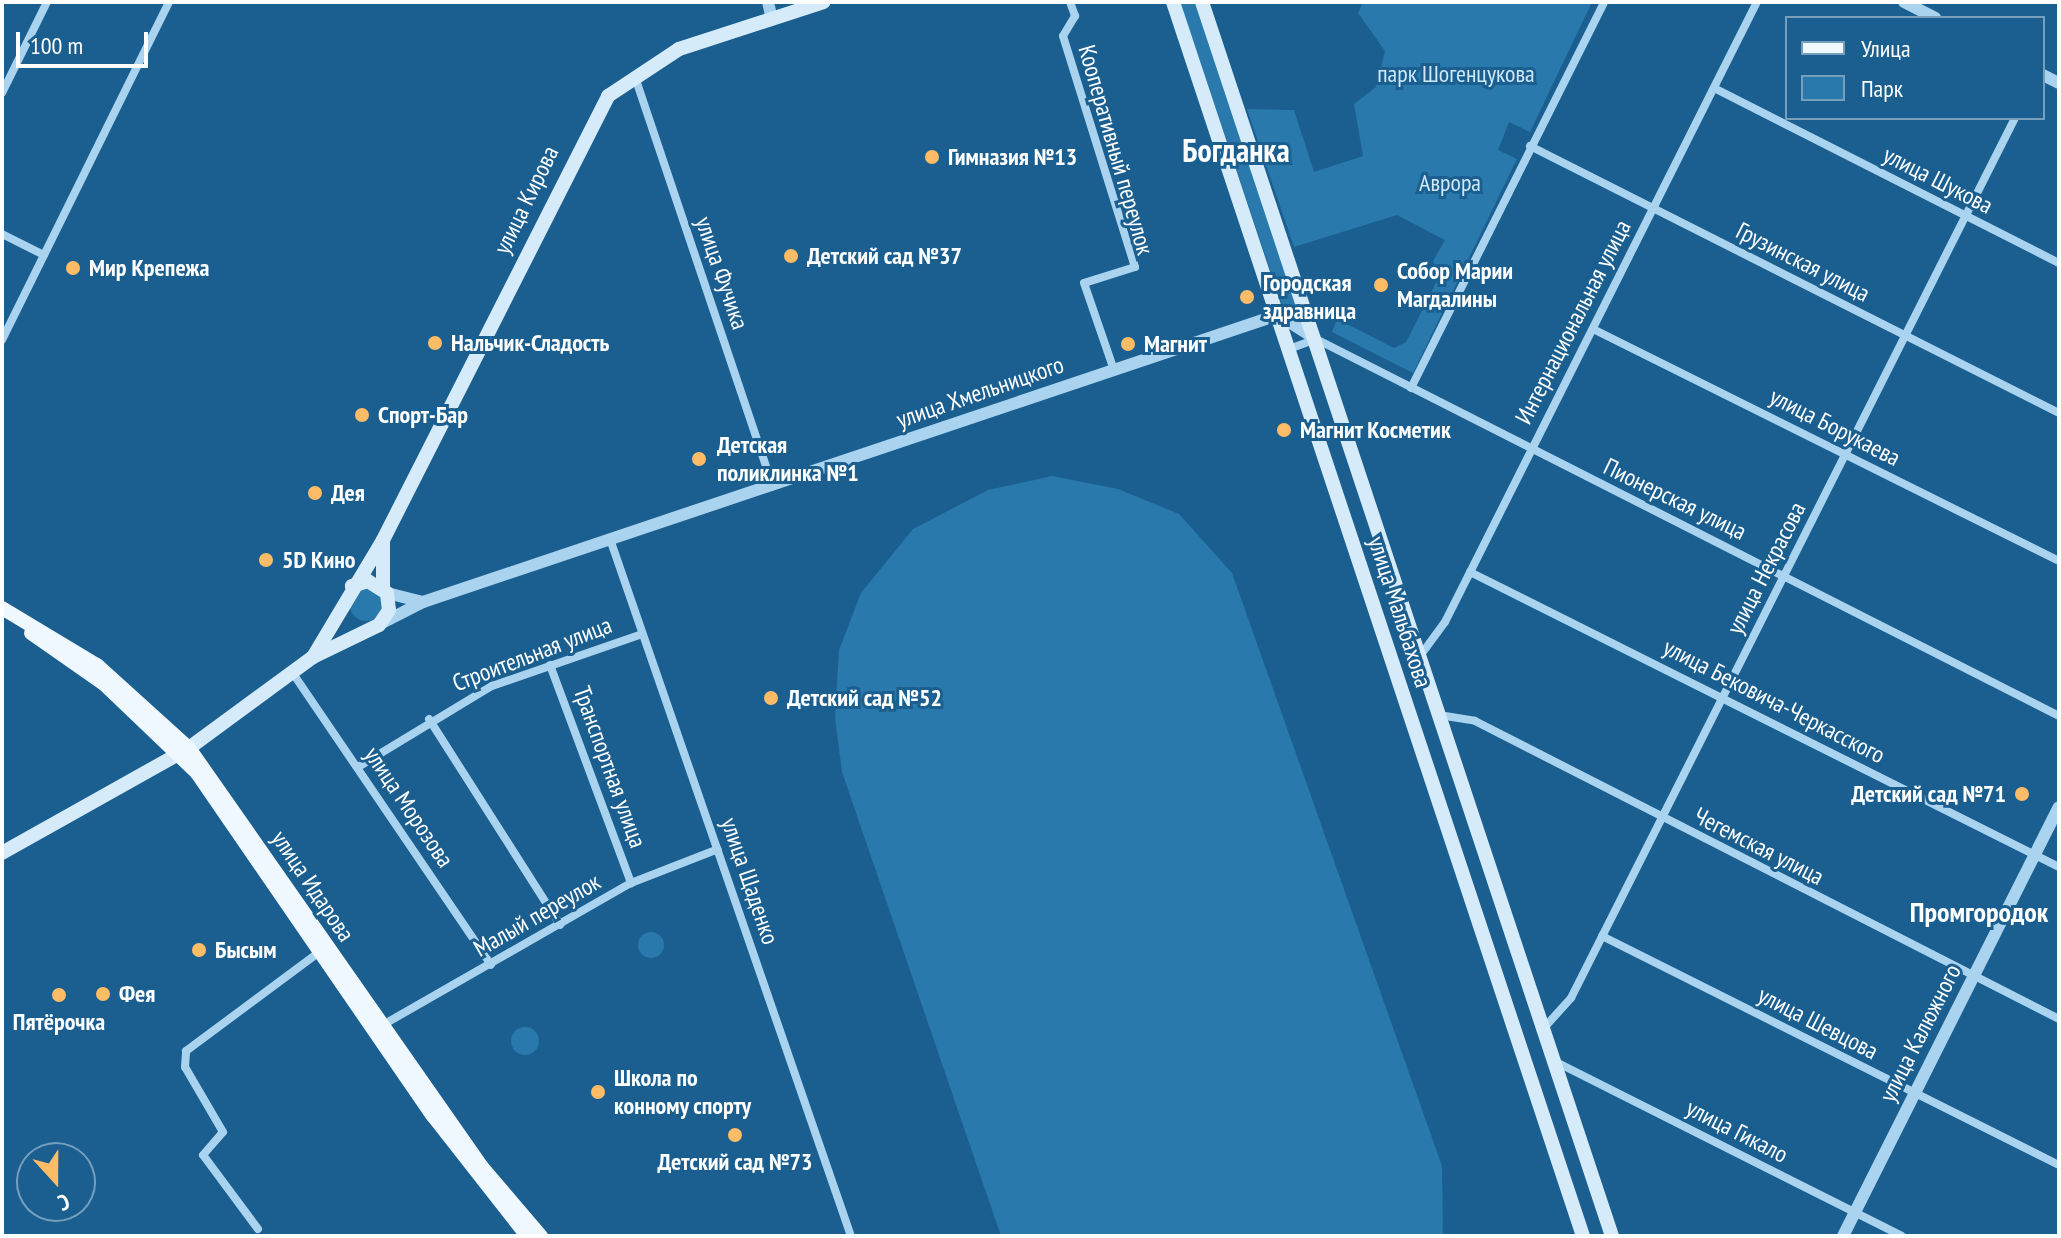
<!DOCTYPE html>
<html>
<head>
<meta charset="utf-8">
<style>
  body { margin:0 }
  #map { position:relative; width:2061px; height:1238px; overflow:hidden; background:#1a5f90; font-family:"PT Sans Narrow",sans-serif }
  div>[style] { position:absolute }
  .green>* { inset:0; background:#2a79ac }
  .round { border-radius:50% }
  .minor>* { height:8px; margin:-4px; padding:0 4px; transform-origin:4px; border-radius:4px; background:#a9d3ef }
  .tertiary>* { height:12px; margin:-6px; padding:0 6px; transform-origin:6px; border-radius:6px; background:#a9d3ef }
  .secondary>* { height:14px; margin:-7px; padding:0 7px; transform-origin:7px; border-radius:7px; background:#d6ebfa }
  .primary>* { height:14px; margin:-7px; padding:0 7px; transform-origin:7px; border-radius:7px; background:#f0f8ff }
  .dots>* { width:22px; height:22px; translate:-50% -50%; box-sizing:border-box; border:4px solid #1a5f90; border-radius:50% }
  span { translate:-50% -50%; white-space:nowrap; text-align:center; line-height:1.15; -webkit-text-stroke:6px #1a5f90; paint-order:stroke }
  .park-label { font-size:24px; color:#cfe9fa }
  .street-label { font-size:24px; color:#fff }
  .poi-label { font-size:24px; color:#fff; font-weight:700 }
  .left { translate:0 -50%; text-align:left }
  .right { translate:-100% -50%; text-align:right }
  .quarter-label { font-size:28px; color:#fff; font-weight:700 }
  .district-label { font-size:32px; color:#fff; font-weight:700 }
  .frame { position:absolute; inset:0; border:4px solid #fff; pointer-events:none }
  .legend { position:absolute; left:1785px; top:16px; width:260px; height:104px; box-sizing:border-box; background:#1a5f90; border:2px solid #769fbc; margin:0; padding:10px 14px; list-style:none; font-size:24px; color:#fff }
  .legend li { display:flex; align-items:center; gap:16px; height:40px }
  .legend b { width:40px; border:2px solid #769fbc }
  .north { position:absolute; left:16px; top:1142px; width:80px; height:80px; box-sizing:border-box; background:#1a5f90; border:2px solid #769fbc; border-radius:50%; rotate:159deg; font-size:22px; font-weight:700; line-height:32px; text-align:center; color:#fff }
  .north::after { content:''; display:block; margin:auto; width:28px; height:36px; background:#ffbc66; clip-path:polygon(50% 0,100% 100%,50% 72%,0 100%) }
  .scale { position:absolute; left:16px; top:32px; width:132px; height:36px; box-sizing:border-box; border:4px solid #fff; border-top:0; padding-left:10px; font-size:24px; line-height:28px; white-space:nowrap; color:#fff; -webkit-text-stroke:6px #1a5f90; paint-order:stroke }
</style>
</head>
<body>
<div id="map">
  <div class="green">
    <i style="clip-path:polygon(1180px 2px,1197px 2px,1296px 302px,1292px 311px,1282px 305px)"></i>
    <i style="clip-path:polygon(1363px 2px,1592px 2px,1530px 132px,1509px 122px,1498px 150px,1517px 159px,1413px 373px,1332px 332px,1337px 319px,1394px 348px,1406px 342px,1439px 277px,1433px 261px,1445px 240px,1397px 215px,1294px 247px,1247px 109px,1294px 110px,1314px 172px,1363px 156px,1354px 104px,1376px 87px,1385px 51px,1358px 13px)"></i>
    <i style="clip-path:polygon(1052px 476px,1118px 489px,1179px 514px,1232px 573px,1442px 1166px,1443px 1236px,1001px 1236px,842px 772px,835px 718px,839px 650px,861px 593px,913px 529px,988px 490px)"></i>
    <i class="round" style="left:350px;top:589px;width:32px;height:32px"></i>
    <i class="round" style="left:638px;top:932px;width:26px;height:26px"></i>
    <i class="round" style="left:511px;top:1027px;width:28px;height:28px"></i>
  </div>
  <div class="minor">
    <i style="left:1070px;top:2px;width:15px;rotate:70deg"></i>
    <i style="left:1075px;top:16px;width:23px;rotate:121deg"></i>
    <i style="left:1063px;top:36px;width:242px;rotate:72.7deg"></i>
    <i style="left:1135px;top:267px;width:53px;rotate:162.6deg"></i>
    <i style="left:1084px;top:283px;width:92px;rotate:71deg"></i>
    <i style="left:635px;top:77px;width:432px;rotate:71.4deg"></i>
    <i style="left:1714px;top:88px;width:387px;rotate:26.9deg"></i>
    <i style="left:2px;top:93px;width:102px;rotate:-63.7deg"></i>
    <i style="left:1530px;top:146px;width:593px;rotate:26.78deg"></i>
    <i style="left:2px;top:234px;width:47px;rotate:26.6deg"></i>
    <i style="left:1593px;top:329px;width:521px;rotate:26.47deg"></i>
    <i style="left:2px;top:340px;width:377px;rotate:-63.7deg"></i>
    <i style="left:1289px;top:349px;width:29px;rotate:-20deg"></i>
    <i style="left:1316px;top:339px;width:833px;rotate:26.9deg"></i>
    <i style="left:1411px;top:388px;width:432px;rotate:-63.4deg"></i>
    <i style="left:610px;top:539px;width:737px;rotate:70.93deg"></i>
    <i style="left:1470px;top:572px;width:659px;rotate:26.6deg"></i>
    <i style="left:1420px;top:656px;width:42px;rotate:-53.7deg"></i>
    <i style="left:1445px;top:622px;width:694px;rotate:-63.29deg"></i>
    <i style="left:550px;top:665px;width:233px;rotate:69.6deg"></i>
    <i style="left:292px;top:672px;width:354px;rotate:55.8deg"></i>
    <i style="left:1439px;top:715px;width:36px;rotate:9deg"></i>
    <i style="left:1475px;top:721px;width:656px;rotate:27.03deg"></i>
    <i style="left:429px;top:719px;width:244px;rotate:57.5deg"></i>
    <i style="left:358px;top:767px;width:157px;rotate:-31.2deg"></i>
    <i style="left:492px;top:686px;width:159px;rotate:-19.1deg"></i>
    <i style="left:1602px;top:936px;width:511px;rotate:26.62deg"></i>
    <i style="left:381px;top:1026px;width:288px;rotate:-29.8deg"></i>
    <i style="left:631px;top:883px;width:93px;rotate:-21.3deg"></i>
    <i style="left:1543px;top:1029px;width:42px;rotate:-47.9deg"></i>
    <i style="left:1571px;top:998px;width:986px;rotate:-63.23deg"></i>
    <i style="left:1556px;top:1062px;width:387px;rotate:26.7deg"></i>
    <i style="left:258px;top:1229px;width:92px;rotate:-126.6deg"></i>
    <i style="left:203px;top:1155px;width:30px;rotate:-49deg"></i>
    <i style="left:223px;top:1132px;width:75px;rotate:-120.3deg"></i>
    <i style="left:185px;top:1067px;width:16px;rotate:-86deg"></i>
    <i style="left:186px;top:1051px;width:164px;rotate:-36.6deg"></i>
  </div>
  <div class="tertiary">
    <i style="left:768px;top:2px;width:17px;rotate:77deg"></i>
    <i style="left:1904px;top:2px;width:35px;rotate:27deg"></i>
    <i style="left:2043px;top:75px;width:18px;rotate:27deg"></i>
    <i style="left:387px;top:593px;width:37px;rotate:14deg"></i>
    <i style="left:380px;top:624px;width:48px;rotate:-27.1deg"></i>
    <i style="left:423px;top:602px;width:902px;rotate:-18.56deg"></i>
    <i style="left:1278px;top:315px;width:41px;rotate:32.2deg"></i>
    <i style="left:1843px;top:1236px;width:480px;rotate:-63.3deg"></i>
  </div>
  <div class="secondary">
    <i style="left:1173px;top:2px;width:1300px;rotate:71.62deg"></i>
    <i style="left:1202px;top:2px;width:1300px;rotate:71.62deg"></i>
    <i style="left:383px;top:541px;width:48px;rotate:90deg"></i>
    <i style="left:313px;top:657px;width:136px;rotate:-59.1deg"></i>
    <i style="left:383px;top:540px;width:498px;rotate:-63.1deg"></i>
    <i style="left:608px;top:96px;width:85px;rotate:-33.5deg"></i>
    <i style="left:679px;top:49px;width:152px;rotate:-18deg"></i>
    <i style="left:2px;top:853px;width:214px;rotate:-29.3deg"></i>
    <i style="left:189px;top:748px;width:154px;rotate:-36.3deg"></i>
    <i style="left:313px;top:657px;width:73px;rotate:-25.9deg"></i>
    <i style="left:379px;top:625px;width:18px;rotate:-56deg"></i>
    <i style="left:389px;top:610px;width:17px;rotate:-97deg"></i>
    <i style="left:387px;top:593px;width:22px;rotate:-148deg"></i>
    <i style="left:368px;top:581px;width:17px;rotate:163deg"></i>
  </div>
  <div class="primary">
    <i style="left:2px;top:608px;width:111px;rotate:31deg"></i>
    <i style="left:97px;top:665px;width:124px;rotate:42.1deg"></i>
    <i style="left:189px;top:748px;width:511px;rotate:55.04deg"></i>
    <i style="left:482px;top:1167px;width:91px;rotate:49.5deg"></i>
    <i style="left:31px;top:633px;width:89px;rotate:34.9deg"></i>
    <i style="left:104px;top:684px;width:129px;rotate:43.7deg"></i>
    <i style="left:197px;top:773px;width:416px;rotate:55.5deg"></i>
    <i style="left:433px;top:1116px;width:152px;rotate:51.9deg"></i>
  </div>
  <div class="dots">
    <i style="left:932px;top:157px;background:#ffbc66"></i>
    <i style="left:791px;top:256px;background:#ffbc66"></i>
    <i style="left:73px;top:268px;background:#ffbc66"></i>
    <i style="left:1381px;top:285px;background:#ffbc66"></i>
    <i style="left:1247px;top:297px;background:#ffbc66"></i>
    <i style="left:435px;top:343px;background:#ffbc66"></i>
    <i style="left:1128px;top:344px;background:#ffbc66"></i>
    <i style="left:362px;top:415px;background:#ffbc66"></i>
    <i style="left:1284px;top:430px;background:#ffbc66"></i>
    <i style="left:699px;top:459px;background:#ffbc66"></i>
    <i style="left:315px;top:493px;background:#ffbc66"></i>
    <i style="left:266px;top:560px;background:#ffbc66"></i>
    <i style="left:771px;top:698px;background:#ffbc66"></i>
    <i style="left:2022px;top:794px;background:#ffbc66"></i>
    <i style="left:199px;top:950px;background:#ffbc66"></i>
    <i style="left:103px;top:994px;background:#ffbc66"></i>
    <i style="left:59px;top:995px;background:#ffbc66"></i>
    <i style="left:598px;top:1092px;background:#ffbc66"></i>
    <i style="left:735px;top:1135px;background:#ffbc66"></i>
  </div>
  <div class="park-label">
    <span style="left:1456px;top:74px">парк Шогенцукова</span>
    <span style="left:1450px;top:183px">Аврора</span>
  </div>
  <div class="street-label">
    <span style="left:1116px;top:150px;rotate:74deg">Кооперативный переулок</span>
    <span style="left:1938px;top:180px;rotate:27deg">улица Шукова</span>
    <span style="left:526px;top:200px;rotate:-64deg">улица Кирова</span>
    <span style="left:1803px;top:262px;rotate:27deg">Грузинская улица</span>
    <span style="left:722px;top:273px;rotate:71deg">улица Фучика</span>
    <span style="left:1573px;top:322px;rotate:-63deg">Интернациональная улица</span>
    <span style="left:980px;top:392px;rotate:-19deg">улица Хмельницкого</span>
    <span style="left:1835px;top:427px;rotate:27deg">улица Борукаева</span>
    <span style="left:1675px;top:499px;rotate:26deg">Пионерская улица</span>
    <span style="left:1766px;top:568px;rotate:-63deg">улица Некрасова</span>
    <span style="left:1400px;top:612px;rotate:72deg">улица Мальбахова</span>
    <span style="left:532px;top:654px;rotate:-21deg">Строительная улица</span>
    <span style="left:1774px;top:701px;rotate:27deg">улица Бековича-Черкасского</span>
    <span style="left:610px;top:767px;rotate:70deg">Транспортная улица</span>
    <span style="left:409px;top:807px;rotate:56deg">улица Морозова</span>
    <span style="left:1759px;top:846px;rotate:27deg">Чегемская улица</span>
    <span style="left:750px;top:881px;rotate:71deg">улица Щаденко</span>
    <span style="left:313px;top:886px;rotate:56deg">улица Идарова</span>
    <span style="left:537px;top:915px;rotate:-30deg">Малый переулок</span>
    <span style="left:1818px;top:1023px;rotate:27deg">улица Шевцова</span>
    <span style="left:1920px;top:1033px;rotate:-63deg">улица Калюжного</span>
    <span style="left:1737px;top:1131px;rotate:27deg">улица Гикало</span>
  </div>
  <div class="poi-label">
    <span class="left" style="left:948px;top:157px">Гимназия №13</span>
    <span class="left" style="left:807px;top:256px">Детский сад №37</span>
    <span class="left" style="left:89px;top:268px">Мир Крепежа</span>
    <span class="left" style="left:1397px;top:285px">Собор Марии<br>Магдалины</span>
    <span class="left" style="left:1263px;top:297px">Городская<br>здравница</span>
    <span class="left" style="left:451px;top:343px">Нальчик-Сладость</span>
    <span class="left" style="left:1144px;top:344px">Магнит</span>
    <span class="left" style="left:378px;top:415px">Спорт-Бар</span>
    <span class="left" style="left:1300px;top:430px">Магнит Косметик</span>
    <span class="left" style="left:717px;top:459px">Детская<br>поликлинка №1</span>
    <span class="left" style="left:331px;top:493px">Дея</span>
    <span class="left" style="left:282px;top:560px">5D Кино</span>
    <span class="left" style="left:787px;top:698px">Детский сад №52</span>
    <span class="right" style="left:2006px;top:794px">Детский сад №71</span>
    <span class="left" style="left:215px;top:950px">Бысым</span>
    <span class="left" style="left:119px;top:994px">Фея</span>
    <span style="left:59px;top:1022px">Пятёрочка</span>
    <span class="left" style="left:614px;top:1092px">Школа по<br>конному спорту</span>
    <span style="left:735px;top:1162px">Детский сад №73</span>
  </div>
  <div class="quarter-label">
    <span style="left:1979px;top:912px">Промгородок</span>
  </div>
  <div class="district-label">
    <span style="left:1236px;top:150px">Богданка</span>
  </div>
  <div class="frame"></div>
  <ul class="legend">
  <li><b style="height:10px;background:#f0f8ff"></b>Улица</li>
  <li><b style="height:22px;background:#2a79ac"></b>Парк</li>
  </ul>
  <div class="north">С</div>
  <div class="scale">100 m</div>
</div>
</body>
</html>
